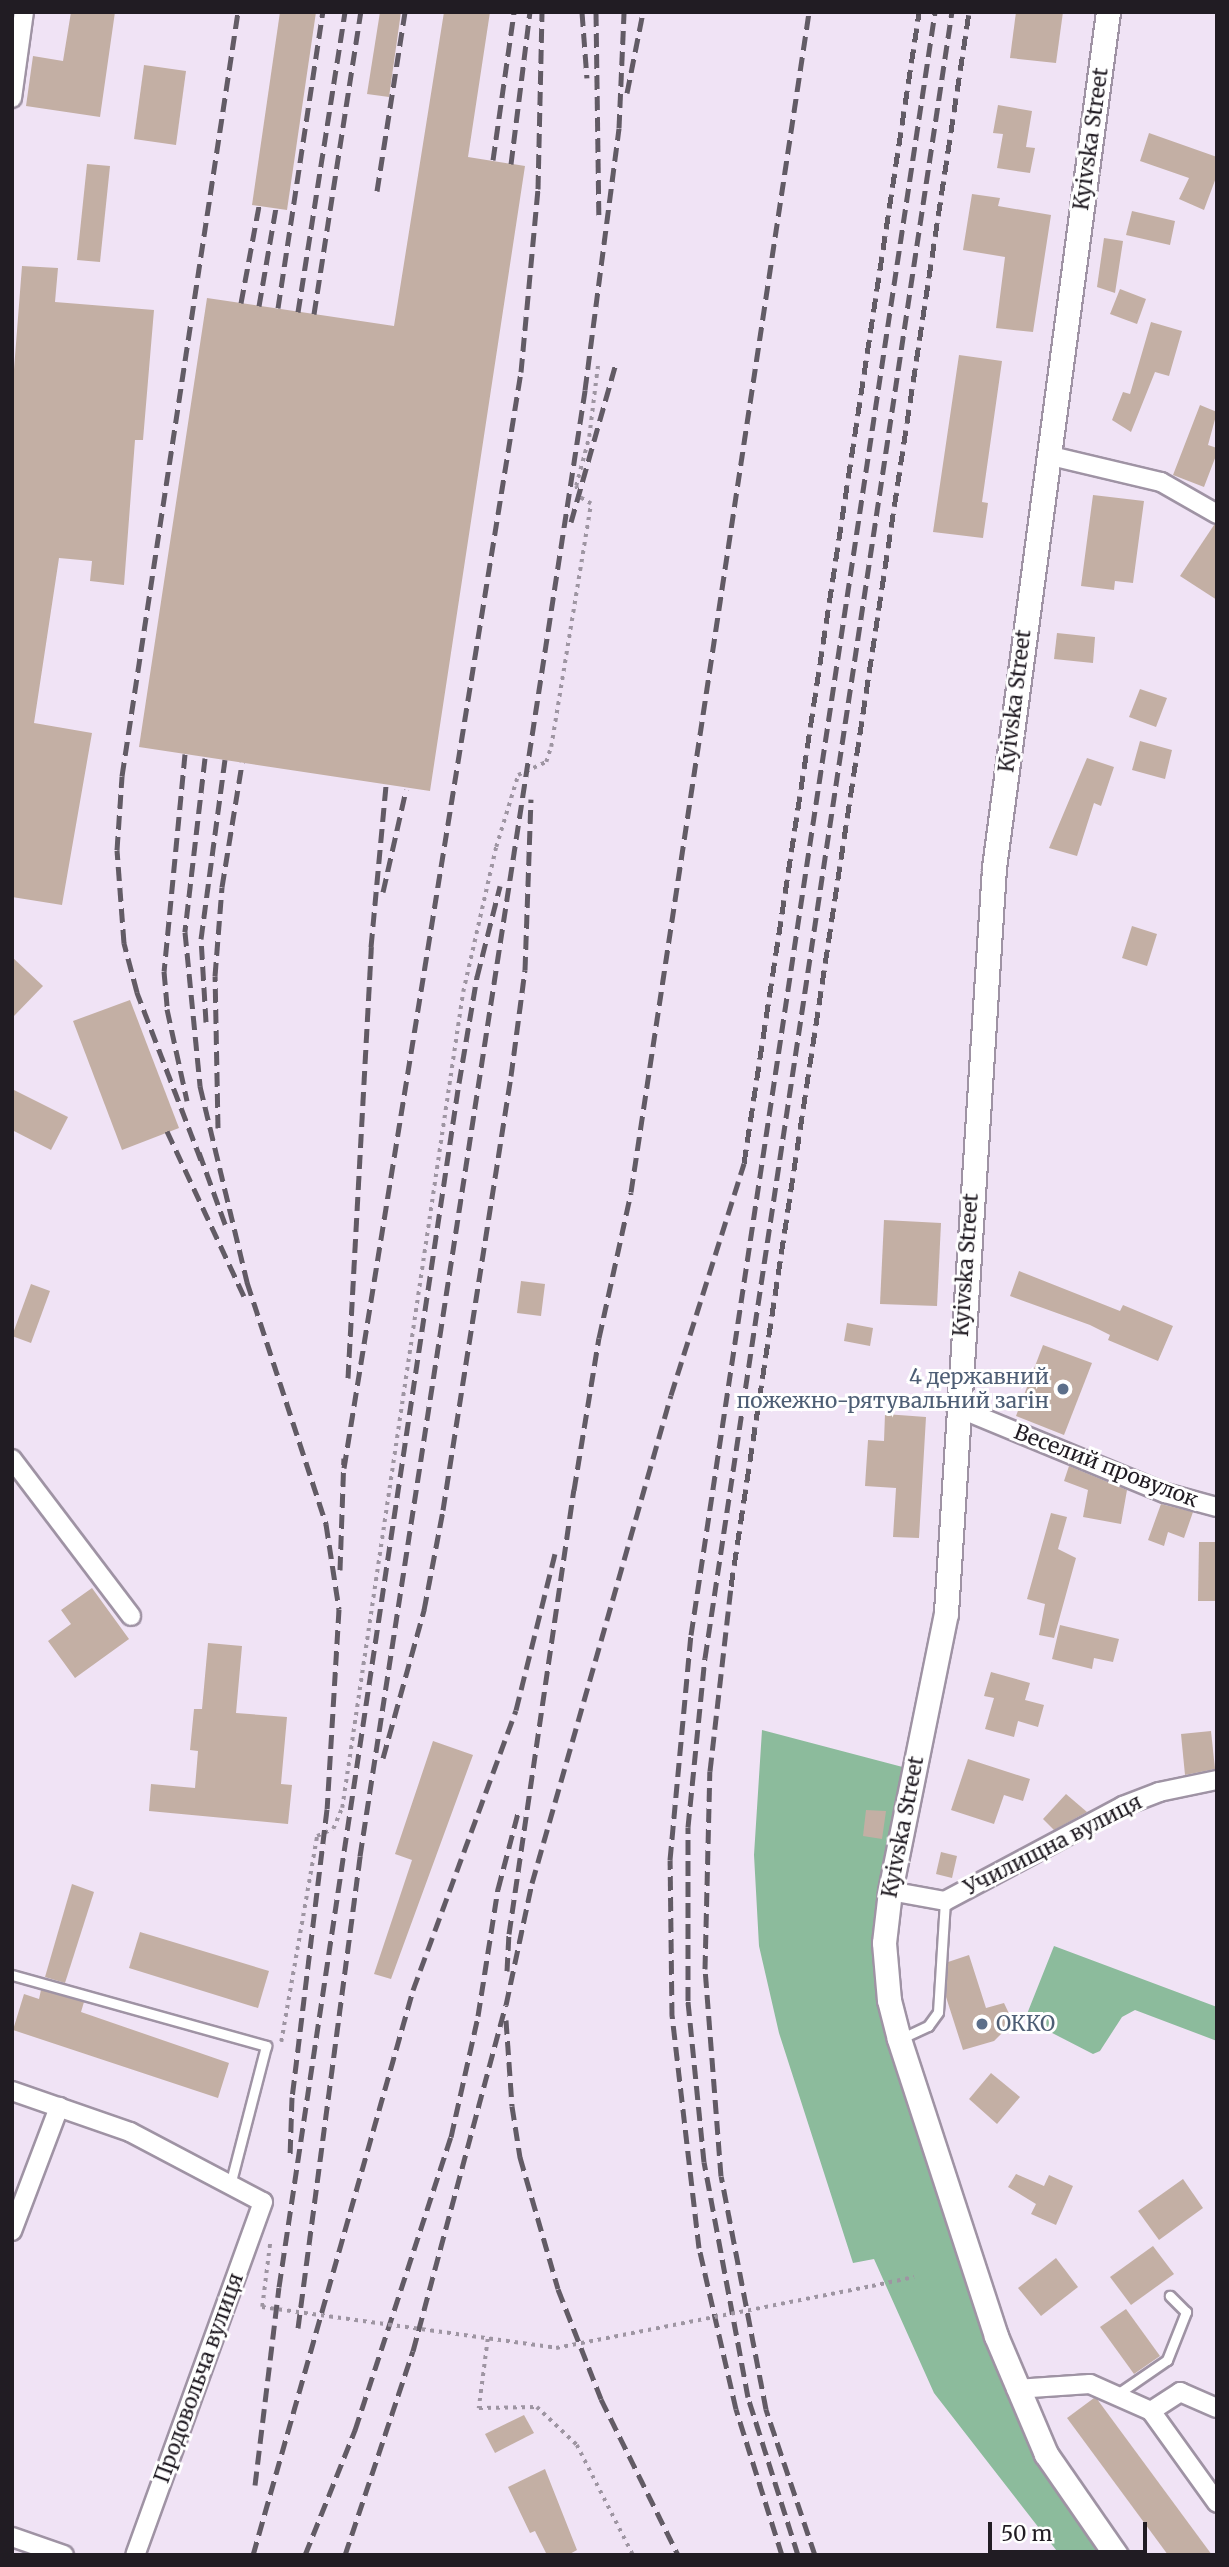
<!DOCTYPE html>
<html>
<head>
<meta charset="utf-8">
<style>
  body { margin:0 }
  #map { position:relative; width:1229px; height:2567px; overflow:hidden; background:#f0e3f5; font-family:Merriweather,serif }
  div>[style] { position:absolute }
  .forest>* { inset:0; background:#8cbb9c }
  .building>* { inset:0; background:#c3afa4 }
  .path>* { height:3.5px; margin-top:-1.75px; transform-origin:0; background:repeating-linear-gradient(90deg,#9e95a2 0 3.5px,transparent 0 8.5px) }
  .roads { filter:drop-shadow(2px 0 #9f93a4) drop-shadow(-2px 0 #9f93a4) drop-shadow(0 2px #9f93a4) drop-shadow(0 -2px #9f93a4) }
  .service>* { height:9px; margin:-4.5px; padding:0 4.5px; transform-origin:4.5px; border-radius:4.5px; background:#fff }
  .minor>* { height:18px; margin:-9px; padding:0 9px; transform-origin:9px; border-radius:9px; background:#fff }
  .tertiary>* { height:23px; margin:-11.5px; padding:0 11.5px; transform-origin:11.5px; border-radius:11.5px; background:#fff }
  .rail>* { height:5px; margin-top:-2.5px; transform-origin:0; background:repeating-linear-gradient(90deg,#625b65 0 14px,transparent 0 21px) }
  .path-bridge>* { height:3.5px; margin-top:-1.75px; transform-origin:0; background:repeating-linear-gradient(90deg,#9e95a2 0 3.5px,transparent 0 8.5px) }
  .dots>* { width:19px; height:19px; translate:-50% -50%; box-sizing:border-box; border:4px solid #fff; border-radius:50% }
  span { translate:-50% -50%; white-space:nowrap; text-align:center; line-height:1.15; -webkit-text-stroke:6px #fff; paint-order:stroke }
  .street-label { font-size:21px; color:#211c23 }
  .service-label { font-size:21px; color:#4e5e75 }
  .right { translate:-100% -50%; text-align:right }
  .left { translate:0 -50%; text-align:left }
  .frame { position:absolute; inset:0; border:14px solid #211c23; pointer-events:none }
  .scale { position:absolute; left:988px; top:2522px; width:159px; height:32px; box-sizing:border-box; border:4px solid #211c23; border-top:0; padding-left:9px; font-size:21px; line-height:24px; white-space:nowrap; color:#211c23; -webkit-text-stroke:5px #fff; paint-order:stroke }
</style>
</head>
<body>
<div id="map">
  <div class="forest">
    <i style="clip-path:polygon(762px 1730px,914px 1770px,885px 1962px,1016px 2389px,1116px 2555px,1060px 2555px,934px 2393px,874px 2259px,853px 2263px,779px 2033px,759px 1946px,754px 1855px)"></i>
    <i style="clip-path:polygon(1054px 1946px,1217px 2007px,1217px 2041px,1135px 2010px,1122px 2017px,1100px 2051px,1093px 2054px,1025px 2019px)"></i>
  </div>
  <div class="building">
    <i style="clip-path:polygon(71px 12px,115px 12px,100px 117px,26px 106px,33px 56px,63px 61px)"></i>
    <i style="clip-path:polygon(280px 12px,316px 12px,287px 210px,252px 205px)"></i>
    <i style="clip-path:polygon(380px 12px,401px 12px,389px 97px,367px 94px)"></i>
    <i style="clip-path:polygon(444px 12px,490px 12px,468px 157px,525px 166px,430px 791px,139px 747px,207px 298px,394px 326px)"></i>
    <i style="clip-path:polygon(1016px 12px,1063px 12px,1056px 63px,1010px 58px)"></i>
    <i style="clip-path:polygon(144px 65px,186px 71px,176px 145px,134px 139px)"></i>
    <i style="clip-path:polygon(998px 105px,1032px 111px,1026px 147px,1035px 148px,1030px 173px,997px 168px,1003px 134px,993px 133px)"></i>
    <i style="clip-path:polygon(1149px 133px,1217px 157px,1217px 175px,1204px 210px,1179px 199px,1189px 178px,1140px 161px)"></i>
    <i style="clip-path:polygon(87px 164px,110px 166px,100px 262px,77px 260px)"></i>
    <i style="clip-path:polygon(972px 194px,1000px 198px,998px 206px,1051px 215px,1033px 332px,996px 328px,1005px 257px,963px 250px)"></i>
    <i style="clip-path:polygon(1132px 211px,1175px 221px,1170px 245px,1126px 235px)"></i>
    <i style="clip-path:polygon(1104px 238px,1123px 241px,1115px 293px,1097px 287px)"></i>
    <i style="clip-path:polygon(22px 266px,58px 268px,55px 302px,154px 310px,143px 440px,135px 440px,124px 585px,90px 581px,92px 561px,59px 558px,34px 723px,92px 733px,62px 905px,12px 897px,12px 395px)"></i>
    <i style="clip-path:polygon(1120px 289px,1146px 299px,1137px 324px,1110px 314px)"></i>
    <i style="clip-path:polygon(1151px 322px,1182px 331px,1169px 376px,1155px 372px,1131px 432px,1112px 420px,1123px 392px,1130px 394px)"></i>
    <i style="clip-path:polygon(959px 355px,1002px 361px,982px 502px,988px 503px,983px 538px,933px 532px)"></i>
    <i style="clip-path:polygon(1200px 405px,1217px 412px,1208px 445px,1217px 448px,1217px 453px,1204px 487px,1173px 475px)"></i>
    <i style="clip-path:polygon(1093px 495px,1144px 501px,1133px 583px,1115px 581px,1114px 590px,1081px 586px)"></i>
    <i style="clip-path:polygon(1214px 525px,1217px 525px,1217px 600px,1180px 576px)"></i>
    <i style="clip-path:polygon(1057px 633px,1095px 637px,1093px 663px,1054px 659px)"></i>
    <i style="clip-path:polygon(1140px 689px,1167px 698px,1156px 727px,1129px 717px)"></i>
    <i style="clip-path:polygon(1140px 741px,1172px 750px,1165px 779px,1132px 770px)"></i>
    <i style="clip-path:polygon(1087px 758px,1114px 767px,1101px 806px,1094px 803px,1077px 856px,1049px 848px)"></i>
    <i style="clip-path:polygon(1132px 926px,1157px 934px,1147px 966px,1122px 958px)"></i>
    <i style="clip-path:polygon(12px 957px,43px 986px,12px 1018px)"></i>
    <i style="clip-path:polygon(130px 1000px,179px 1128px,122px 1150px,73px 1021px)"></i>
    <i style="clip-path:polygon(12px 1089px,68px 1117px,51px 1150px,12px 1130px)"></i>
    <i style="clip-path:polygon(884px 1220px,941px 1223px,937px 1306px,880px 1304px)"></i>
    <i style="clip-path:polygon(1019px 1271px,1120px 1311px,1123px 1305px,1173px 1326px,1158px 1361px,1108px 1340px,1110px 1335px,1090px 1325px,1010px 1296px)"></i>
    <i style="clip-path:polygon(521px 1281px,545px 1284px,541px 1316px,517px 1313px)"></i>
    <i style="clip-path:polygon(31px 1284px,50px 1291px,31px 1343px,12px 1336px)"></i>
    <i style="clip-path:polygon(847px 1323px,873px 1328px,870px 1346px,844px 1341px)"></i>
    <i style="clip-path:polygon(1043px 1345px,1092px 1363px,1064px 1435px,1016px 1416px)"></i>
    <i style="clip-path:polygon(885px 1414px,926px 1417px,919px 1538px,893px 1537px,896px 1488px,865px 1486px,868px 1440px,884px 1441px)"></i>
    <i style="clip-path:polygon(1069px 1466px,1127px 1490px,1121px 1524px,1083px 1517px,1088px 1490px,1064px 1481px)"></i>
    <i style="clip-path:polygon(1161px 1504px,1193px 1512px,1184px 1538px,1168px 1532px,1164px 1546px,1148px 1540px)"></i>
    <i style="clip-path:polygon(1051px 1513px,1067px 1517px,1058px 1549px,1076px 1558px,1054px 1638px,1039px 1635px,1045px 1604px,1027px 1599px)"></i>
    <i style="clip-path:polygon(1199px 1542px,1217px 1542px,1217px 1601px,1198px 1601px)"></i>
    <i style="clip-path:polygon(92px 1588px,129px 1639px,75px 1678px,48px 1641px,71px 1624px,61px 1610px)"></i>
    <i style="clip-path:polygon(1060px 1625px,1119px 1639px,1113px 1662px,1094px 1658px,1092px 1669px,1052px 1659px)"></i>
    <i style="clip-path:polygon(208px 1643px,242px 1646px,236px 1713px,287px 1717px,281px 1784px,292px 1785px,288px 1824px,149px 1811px,151px 1784px,195px 1788px,198px 1751px,190px 1750px,194px 1709px,202px 1709px)"></i>
    <i style="clip-path:polygon(991px 1672px,1030px 1683px,1025px 1700px,1044px 1705px,1038px 1727px,1018px 1721px,1014px 1737px,985px 1729px,994px 1698px,984px 1696px)"></i>
    <i style="clip-path:polygon(1211px 1731px,1215px 1769px,1185px 1775px,1181px 1734px)"></i>
    <i style="clip-path:polygon(433px 1741px,473px 1755px,391px 1979px,374px 1974px,412px 1860px,395px 1854px)"></i>
    <i style="clip-path:polygon(968px 1759px,1030px 1779px,1023px 1801px,1004px 1795px,994px 1824px,951px 1810px)"></i>
    <i style="clip-path:polygon(1066px 1794px,1087px 1812px,1054px 1830px,1043px 1819px)"></i>
    <i style="clip-path:polygon(866px 1810px,886px 1811px,882px 1839px,863px 1836px)"></i>
    <i style="clip-path:polygon(941px 1852px,957px 1856px,952px 1878px,936px 1874px)"></i>
    <i style="clip-path:polygon(72px 1884px,94px 1892px,65px 1983px,45px 1977px)"></i>
    <i style="clip-path:polygon(140px 1932px,269px 1971px,258px 2008px,129px 1968px)"></i>
    <i style="clip-path:polygon(969px 1955px,986px 2008px,1004px 2003px,1013px 2022px,994px 2041px,963px 2050px,946px 1997px,948px 1962px)"></i>
    <i style="clip-path:polygon(41px 1990px,84px 2002px,81px 2012px,229px 2063px,218px 2098px,13px 2030px,24px 1994px,39px 1999px)"></i>
    <i style="clip-path:polygon(991px 2073px,1020px 2097px,997px 2124px,969px 2099px)"></i>
    <i style="clip-path:polygon(1016px 2174px,1044px 2186px,1049px 2175px,1073px 2186px,1056px 2225px,1031px 2214px,1036px 2204px,1008px 2187px)"></i>
    <i style="clip-path:polygon(1183px 2179px,1203px 2208px,1159px 2240px,1138px 2211px)"></i>
    <i style="clip-path:polygon(1153px 2246px,1174px 2274px,1131px 2305px,1110px 2277px)"></i>
    <i style="clip-path:polygon(1056px 2258px,1078px 2287px,1041px 2316px,1018px 2288px)"></i>
    <i style="clip-path:polygon(1126px 2309px,1160px 2356px,1134px 2374px,1100px 2327px)"></i>
    <i style="clip-path:polygon(1094px 2398px,1097px 2399px,1212px 2555px,1168px 2555px,1067px 2418px)"></i>
    <i style="clip-path:polygon(524px 2415px,534px 2433px,495px 2453px,485px 2434px)"></i>
    <i style="clip-path:polygon(545px 2469px,577px 2550px,568px 2555px,547px 2555px,535px 2531px,530px 2533px,508px 2487px)"></i>
  </div>
  <div class="path">
    <i style="left:281px;top:2042px;width:209px;rotate:-80.1deg"></i>
    <i style="left:317px;top:1836px;width:17px;rotate:-24deg"></i>
    <i style="left:333px;top:1829px;width:23px;rotate:-67deg"></i>
    <i style="left:342px;top:1808px;width:825px;rotate:-81.57deg"></i>
    <i style="left:463px;top:992px;width:149px;rotate:-77.2deg"></i>
    <i style="left:496px;top:847px;width:75px;rotate:-73deg"></i>
    <i style="left:518px;top:775px;width:31px;rotate:-25deg"></i>
    <i style="left:546px;top:762px;width:16px;rotate:-72deg"></i>
    <i style="left:551px;top:747px;width:246px;rotate:-80.7deg"></i>
    <i style="left:591px;top:504px;width:14px;rotate:-150deg"></i>
    <i style="left:579px;top:497px;width:11px;rotate:-105deg"></i>
    <i style="left:576px;top:486px;width:51px;rotate:-75.1deg"></i>
    <i style="left:589px;top:437px;width:74px;rotate:-83deg"></i>
    <i style="left:872px;top:2286px;width:43px;rotate:-12.1deg"></i>
    <i style="left:262px;top:2307px;width:64px;rotate:-82.9deg"></i>
    <i style="left:488px;top:2339px;width:70px;rotate:97.4deg"></i>
    <i style="left:479px;top:2408px;width:58px;rotate:-1deg"></i>
    <i style="left:537px;top:2407px;width:55px;rotate:43.5deg"></i>
    <i style="left:577px;top:2445px;width:123px;rotate:63deg"></i>
  </div>
  <div class="roads">
    <div class="service">
      <i style="left:12px;top:1975px;width:264px;rotate:15.6deg"></i>
      <i style="left:266px;top:2046px;width:139px;rotate:104.5deg"></i>
      <i style="left:900px;top:2039px;width:31px;rotate:-25deg"></i>
      <i style="left:928px;top:2026px;width:17px;rotate:-54deg"></i>
      <i style="left:938px;top:2012px;width:111px;rotate:-86.4deg"></i>
      <i style="left:1116px;top:2395px;width:62px;rotate:-34.5deg"></i>
      <i style="left:1167px;top:2360px;width:52px;rotate:-68.4deg"></i>
      <i style="left:1186px;top:2312px;width:23px;rotate:-135deg"></i>
    </div>
    <div class="minor">
      <i style="left:12px;top:98px;width:87px;rotate:-82.1deg"></i>
      <i style="left:1047px;top:455px;width:117px;rotate:13.3deg"></i>
      <i style="left:1161px;top:482px;width:64px;rotate:29.7deg"></i>
      <i style="left:956px;top:1407px;width:226px;rotate:22.4deg"></i>
      <i style="left:1165px;top:1493px;width:54px;rotate:15.1deg"></i>
      <i style="left:12px;top:1459px;width:197px;rotate:52.8deg"></i>
      <i style="left:890px;top:1891px;width:56px;rotate:10.3deg"></i>
      <i style="left:945px;top:1901px;width:202px;rotate:-28.1deg"></i>
      <i style="left:1123px;top:1806px;width:39px;rotate:-21deg"></i>
      <i style="left:1159px;top:1792px;width:59px;rotate:-11.7deg"></i>
      <i style="left:12px;top:2091px;width:125px;rotate:19.2deg"></i>
      <i style="left:130px;top:2132px;width:150px;rotate:27.8deg"></i>
      <i style="left:263px;top:2202px;width:375px;rotate:109.9deg"></i>
      <i style="left:12px;top:2231px;width:133px;rotate:-69.2deg"></i>
      <i style="left:1016px;top:2389px;width:74px;rotate:-3.9deg"></i>
      <i style="left:1090px;top:2384px;width:67px;rotate:23.9deg"></i>
      <i style="left:1151px;top:2411px;width:113px;rotate:54.3deg"></i>
      <i style="left:1151px;top:2411px;width:35px;rotate:-33deg"></i>
      <i style="left:1180px;top:2392px;width:40px;rotate:23.4deg"></i>
      <i style="left:12px;top:2537px;width:55px;rotate:19.1deg"></i>
    </div>
    <div class="tertiary">
      <i style="left:1108px;top:12px;width:864px;rotate:97.59deg"></i>
      <i style="left:994px;top:868px;width:747px;rotate:93.69deg"></i>
      <i style="left:946px;top:1613px;width:284px;rotate:101.4deg"></i>
      <i style="left:890px;top:1891px;width:52px;rotate:96.6deg"></i>
      <i style="left:884px;top:1943px;width:57px;rotate:85deg"></i>
      <i style="left:889px;top:2000px;width:40px;rotate:75.6deg"></i>
      <i style="left:899px;top:2039px;width:312px;rotate:71.9deg"></i>
      <i style="left:996px;top:2336px;width:128px;rotate:67deg"></i>
      <i style="left:1046px;top:2454px;width:123px;rotate:55.3deg"></i>
    </div>
  </div>
  <div class="rail">
    <i style="left:582px;top:12px;width:66px;rotate:85.7deg"></i>
    <i style="left:596px;top:12px;width:203px;rotate:89.2deg"></i>
    <i style="left:627px;top:93px;width:83px;rotate:-78.8deg"></i>
    <i style="left:493px;top:160px;width:149px;rotate:-81.9deg"></i>
    <i style="left:511px;top:164px;width:153px;rotate:-82.9deg"></i>
    <i style="left:377px;top:191px;width:181px;rotate:-81.1deg"></i>
    <i style="left:241px;top:303px;width:99px;rotate:-79.5deg"></i>
    <i style="left:259px;top:306px;width:99px;rotate:-80.2deg"></i>
    <i style="left:278px;top:308px;width:299px;rotate:-81.4deg"></i>
    <i style="left:298px;top:312px;width:304px;rotate:-81.1deg"></i>
    <i style="left:314px;top:314px;width:306px;rotate:-81.2deg"></i>
    <i style="left:571px;top:522px;width:165px;rotate:-74.2deg"></i>
    <i style="left:185px;top:754px;width:218px;rotate:95.5deg"></i>
    <i style="left:164px;top:971px;width:38px;rotate:85deg"></i>
    <i style="left:167px;top:1009px;width:94px;rotate:77.7deg"></i>
    <i style="left:205px;top:758px;width:175px;rotate:96.6deg"></i>
    <i style="left:185px;top:932px;width:155px;rotate:84.4deg"></i>
    <i style="left:200px;top:1086px;width:202px;rotate:76.5deg"></i>
    <i style="left:247px;top:1282px;width:255px;rotate:71.9deg"></i>
    <i style="left:326px;top:1524px;width:86px;rotate:81.3deg"></i>
    <i style="left:339px;top:1609px;width:200px;rotate:93.4deg"></i>
    <i style="left:327px;top:1809px;width:290px;rotate:96.9deg"></i>
    <i style="left:292px;top:2097px;width:61px;rotate:91.9deg"></i>
    <i style="left:383px;top:892px;width:105px;rotate:-77.3deg"></i>
    <i style="left:206px;top:1022px;width:83px;rotate:-93.4deg"></i>
    <i style="left:201px;top:939px;width:181px;rotate:-82.4deg"></i>
    <i style="left:218px;top:1128px;width:152px;rotate:-91.1deg"></i>
    <i style="left:215px;top:976px;width:89px;rotate:-85.5deg"></i>
    <i style="left:222px;top:887px;width:126px;rotate:-80.8deg"></i>
    <i style="left:167px;top:1131px;width:182px;rotate:65deg"></i>
    <i style="left:199px;top:1152px;width:77px;rotate:70.1deg"></i>
    <i style="left:201px;top:1160px;width:180px;rotate:-110.9deg"></i>
    <i style="left:137px;top:992px;width:51px;rotate:-104.9deg"></i>
    <i style="left:124px;top:943px;width:93px;rotate:-94.3deg"></i>
    <i style="left:117px;top:850px;width:74px;rotate:-86.1deg"></i>
    <i style="left:122px;top:776px;width:773px;rotate:-81.37deg"></i>
    <i style="left:348px;top:1378px;width:432px;rotate:-86.9deg"></i>
    <i style="left:371px;top:947px;width:163px;rotate:-84.7deg"></i>
    <i style="left:344px;top:1468px;width:1110px;rotate:-80.83deg"></i>
    <i style="left:521px;top:372px;width:184px;rotate:-84.7deg"></i>
    <i style="left:538px;top:189px;width:177px;rotate:-88.7deg"></i>
    <i style="left:340px;top:1570px;width:112px;rotate:-88deg"></i>
    <i style="left:383px;top:1758px;width:154px;rotate:-74.5deg"></i>
    <i style="left:424px;top:1610px;width:102px;rotate:-79.2deg"></i>
    <i style="left:443px;top:1510px;width:439px;rotate:-81.1deg"></i>
    <i style="left:511px;top:1076px;width:107px;rotate:-82.5deg"></i>
    <i style="left:525px;top:970px;width:171px;rotate:-88deg"></i>
    <i style="left:507px;top:1971px;width:37px;rotate:-87deg"></i>
    <i style="left:509px;top:1934px;width:449px;rotate:-81.7deg"></i>
    <i style="left:574px;top:1490px;width:154px;rotate:-80.7deg"></i>
    <i style="left:599px;top:1338px;width:149px;rotate:-77.6deg"></i>
    <i style="left:631px;top:1192px;width:1193px;rotate:-81.42deg"></i>
    <i style="left:506px;top:2020px;width:86px;rotate:86deg"></i>
    <i style="left:512px;top:2106px;width:52px;rotate:81.1deg"></i>
    <i style="left:520px;top:2157px;width:137px;rotate:73.9deg"></i>
    <i style="left:558px;top:2289px;width:118px;rotate:68.6deg"></i>
    <i style="left:601px;top:2399px;width:174px;rotate:63.7deg"></i>
    <i style="left:298px;top:2328px;width:476px;rotate:-82.5deg"></i>
    <i style="left:360px;top:1856px;width:1483px;rotate:-81.27deg"></i>
    <i style="left:585px;top:390px;width:264px;rotate:-82.6deg"></i>
    <i style="left:619px;top:128px;width:116px;rotate:-87.5deg"></i>
    <i style="left:255px;top:2485px;width:199px;rotate:-83.1deg"></i>
    <i style="left:279px;top:2287px;width:1217px;rotate:-81.5deg"></i>
    <i style="left:459px;top:1083px;width:108px;rotate:-80.4deg"></i>
    <i style="left:477px;top:977px;width:94px;rotate:-75.8deg"></i>
    <i style="left:253px;top:2555px;width:587px;rotate:-74.19deg"></i>
    <i style="left:413px;top:1990px;width:298px;rotate:-69.8deg"></i>
    <i style="left:516px;top:1710px;width:165px;rotate:-76deg"></i>
    <i style="left:305px;top:2555px;width:135px;rotate:-68.2deg"></i>
    <i style="left:355px;top:2430px;width:308px;rotate:-71.9deg"></i>
    <i style="left:451px;top:2137px;width:124px;rotate:-77.4deg"></i>
    <i style="left:478px;top:2016px;width:129px;rotate:-81.1deg"></i>
    <i style="left:498px;top:1889px;width:79px;rotate:-75.3deg"></i>
    <i style="left:345px;top:2555px;width:215px;rotate:-71.6deg"></i>
    <i style="left:413px;top:2351px;width:358px;rotate:-75deg"></i>
    <i style="left:506px;top:2005px;width:125px;rotate:-78deg"></i>
    <i style="left:532px;top:1883px;width:507px;rotate:-74.1deg"></i>
    <i style="left:671px;top:1395px;width:243px;rotate:-72.5deg"></i>
    <i style="left:744px;top:1163px;width:1164px;rotate:-81.35deg"></i>
    <i style="left:782px;top:2555px;width:153px;rotate:-107.5deg"></i>
    <i style="left:736px;top:2409px;width:165px;rotate:-102.9deg"></i>
    <i style="left:699px;top:2248px;width:234px;rotate:-96.6deg"></i>
    <i style="left:672px;top:2016px;width:156px;rotate:-90.7deg"></i>
    <i style="left:670px;top:1860px;width:226px;rotate:-84.7deg"></i>
    <i style="left:691px;top:1635px;width:1641px;rotate:-81.45deg"></i>
    <i style="left:798px;top:2555px;width:166px;rotate:-107.6deg"></i>
    <i style="left:748px;top:2397px;width:239px;rotate:-100.6deg"></i>
    <i style="left:704px;top:2162px;width:162px;rotate:-95.7deg"></i>
    <i style="left:688px;top:2001px;width:174px;rotate:-90deg"></i>
    <i style="left:688px;top:1827px;width:170px;rotate:-84.3deg"></i>
    <i style="left:705px;top:1658px;width:1664px;rotate:-81.47deg"></i>
    <i style="left:815px;top:2555px;width:154px;rotate:-108.6deg"></i>
    <i style="left:766px;top:2409px;width:237px;rotate:-100.9deg"></i>
    <i style="left:721px;top:2176px;width:208px;rotate:-94.4deg"></i>
    <i style="left:705px;top:1969px;width:198px;rotate:-88.6deg"></i>
    <i style="left:710px;top:1771px;width:186px;rotate:-83.5deg"></i>
    <i style="left:731px;top:1586px;width:1592px;rotate:-81.4deg"></i>
  </div>
  <div class="path-bridge">
    <i style="left:262px;top:2307px;width:297px;rotate:7.9deg"></i>
    <i style="left:556px;top:2348px;width:322px;rotate:-11.1deg"></i>
  </div>
  <div class="dots">
    <i style="left:1063px;top:1389px;background:#5c6f8a"></i>
    <i style="left:982px;top:2024px;background:#5c6f8a"></i>
  </div>
  <div class="street-label">
    <span style="left:1091px;top:139px;rotate:-82deg">Kyivska Street</span>
    <span style="left:1015px;top:701px;rotate:-83deg">Kyivska Street</span>
    <span style="left:966px;top:1265px;rotate:-86deg">Kyivska Street</span>
    <span style="left:1106px;top:1466px;rotate:21deg">Веселий провулок</span>
    <span style="left:903px;top:1827px;rotate:-79deg">Kyivska Street</span>
    <span style="left:1053px;top:1845px;rotate:-27deg">Училищна вулиця</span>
    <span style="left:199px;top:2378px;rotate:-70deg">Продовольча вулиця</span>
  </div>
  <div class="service-label">
    <span class="right" style="left:1049px;top:1389px">4 державний<br>пожежно-рятувальний загін</span>
    <span class="left" style="left:996px;top:2024px">ОККО</span>
  </div>
  <div class="frame"></div>
  <div class="scale">50 m</div>
</div>
</body>
</html>
